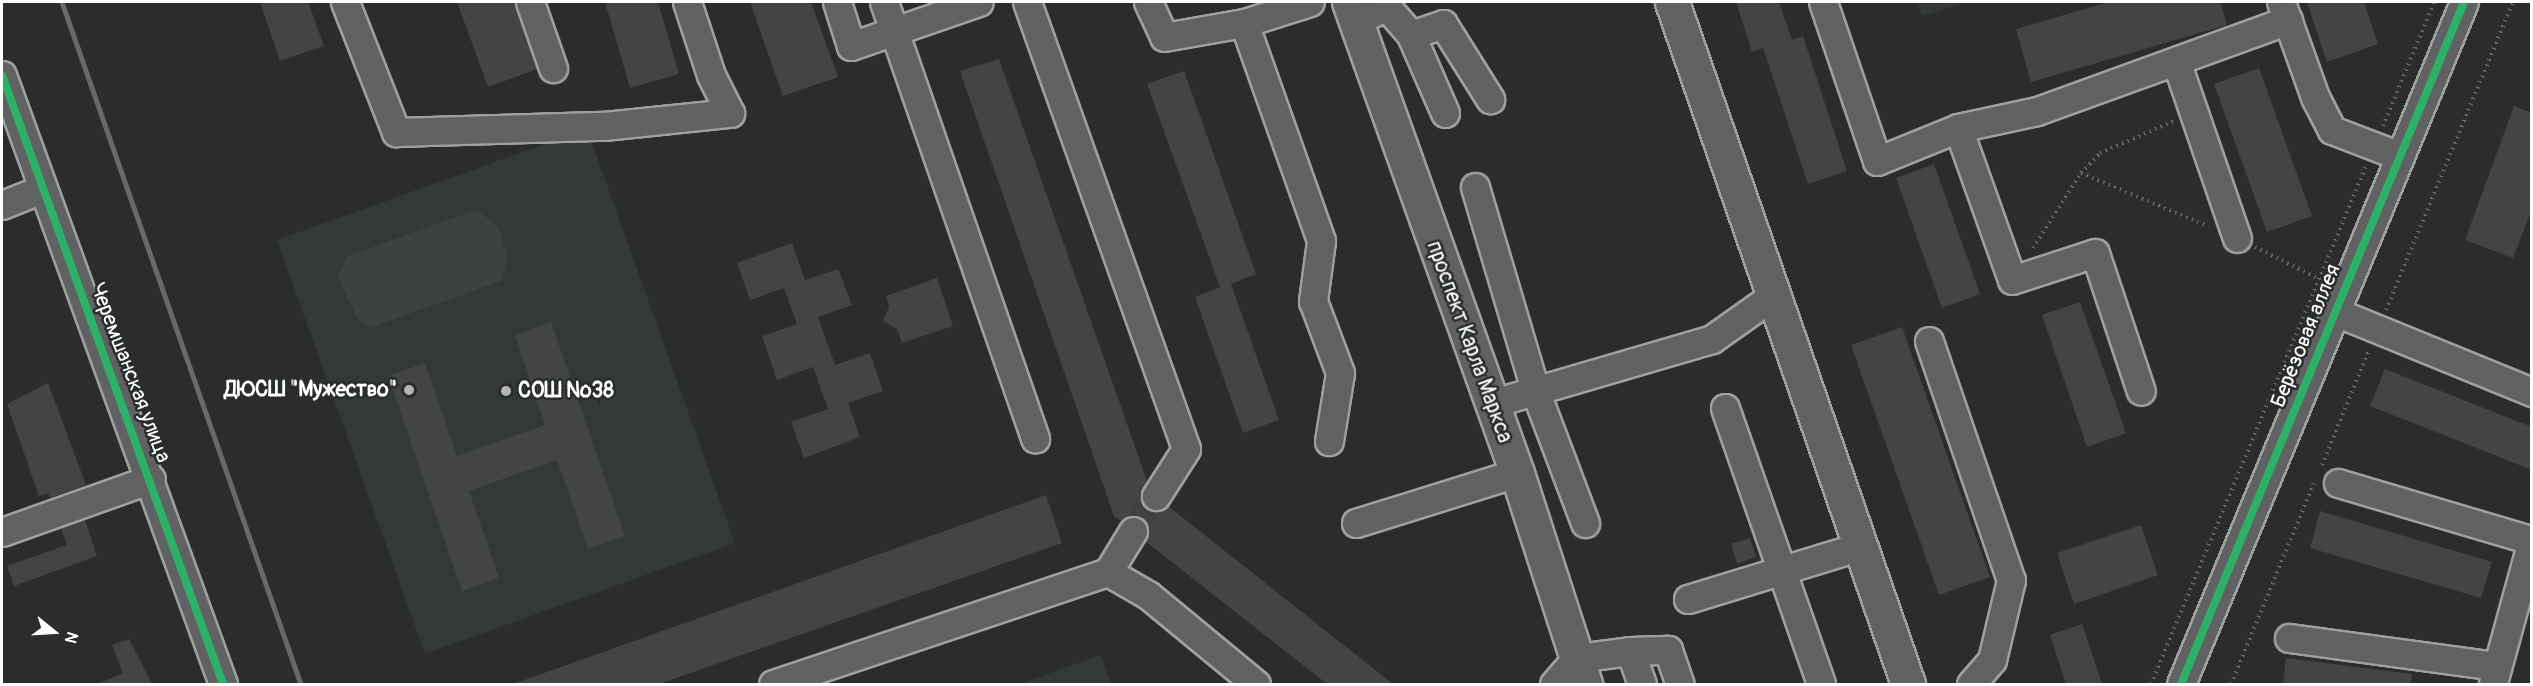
<!DOCTYPE html>
<html>
<head>
<meta charset="utf-8">
<style>
  body { margin:0 }
  #map { position:relative; width:2533px; height:686px; overflow:hidden; background:#2b2c2d; font-family:Pangolin,sans-serif }
  div>[style] { position:absolute }
  .built>* { inset:0; background:#353839 }
  .green>* { inset:0; background:#3e4142 }
  .building>* { inset:0; background:#434444 }
  .minor-tunnel>* { height:27px; margin-top:-13.5px; transform-origin:0; background:repeating-linear-gradient(90deg,#404142 0 27px,transparent 0 41px) }
  .path>* { height:4px; margin-top:-2px; transform-origin:0; background:repeating-linear-gradient(90deg,#686969 0 1.5px,transparent 0 6px) }
  .roads { filter:drop-shadow(2px 0 #a0a0a0) drop-shadow(-2px 0 #a0a0a0) drop-shadow(0 2px #a0a0a0) drop-shadow(0 -2px #a0a0a0) }
  .minor>* { height:27px; margin:-13.5px; padding:0 13.5px; transform-origin:13.5px; border-radius:13.5px; background:#606162 }
  .major>* { height:33px; margin:-16.5px; padding:0 16.5px; transform-origin:16.5px; border-radius:16.5px; background:#606162 }
  .rail>* { height:4.5px; margin:-2.25px; padding:0 2.25px; transform-origin:2.25px; border-radius:2.25px; background:#686969 }
  .cycleway>* { height:8px; margin:-4px; padding:0 4px; transform-origin:4px; border-radius:4px; background:#2db169 }
  .dots>* { width:16px; height:16px; translate:-50% -50%; box-sizing:border-box; border:3px solid #2a2d2e; border-radius:50% }
  span { translate:-50% -50%; white-space:nowrap; text-align:center; line-height:1.15; -webkit-text-stroke:5px #2a2d2e; paint-order:stroke }
  .street-label { font-size:21px; color:#fff }
  .poi-label { font-size:21px; color:#fff; font-weight:700 }
  .right { translate:-100% -50%; text-align:right }
  .left { translate:0 -50%; text-align:left }
  .frame { position:absolute; inset:0; border:3px solid #fff; pointer-events:none }
  .north { position:absolute; left:24px; top:602px; width:60px; height:60px; -webkit-text-stroke:4px #2a2d2e; paint-order:stroke; rotate:108deg; font-size:16px; font-weight:700; line-height:24px; text-align:center; color:#fff }
  .north::after { content:''; display:block; margin:auto; width:21px; height:27px; background:#fff; clip-path:polygon(50% 0,100% 100%,50% 72%,0 100%) }
</style>
</head>
<body>
<div id="map">
  <div class="built">
    <i style="clip-path:polygon(1917px 2px,1967px 2px,1922px 16px)"></i>
    <i style="clip-path:polygon(587px 129px,735px 543px,425px 654px,277px 240px)"></i>
    <i style="clip-path:polygon(1101px 655px,1111px 684px,1019px 684px)"></i>
  </div>
  <div class="green">
    <i style="clip-path:polygon(476px 210px,497px 225px,508px 257px,501px 281px,372px 327px,359px 322px,338px 278px,347px 256px)"></i>
  </div>
  <div class="building">
    <i style="clip-path:polygon(260px 2px,308px 2px,324px 46px,280px 61px)"></i>
    <i style="clip-path:polygon(457px 2px,513px 2px,537px 69px,488px 87px)"></i>
    <i style="clip-path:polygon(605px 2px,658px 2px,679px 74px,630px 88px)"></i>
    <i style="clip-path:polygon(750px 2px,811px 2px,838px 77px,783px 96px)"></i>
    <i style="clip-path:polygon(1736px 2px,1779px 2px,1792px 40px,1803px 36px,1847px 171px,1808px 184px,1763px 48px,1752px 52px)"></i>
    <i style="clip-path:polygon(2109px 2px,2220px 2px,2227px 25px,2031px 82px,2016px 29px)"></i>
    <i style="clip-path:polygon(2307px 2px,2364px 2px,2378px 44px,2327px 62px)"></i>
    <i style="clip-path:polygon(999px 59px,1147px 481px,1140px 495px,1142px 504px,1155px 512px,1168px 506px,1393px 684px,1327px 684px,1145px 541px,1149px 531px,1142px 518px,1133px 515px,1121px 521px,1114px 516px,960px 71px)"></i>
    <i style="clip-path:polygon(2259px 68px,2312px 216px,2267px 232px,2214px 84px)"></i>
    <i style="clip-path:polygon(1184px 71px,1256px 274px,1231px 284px,1279px 420px,1243px 433px,1195px 297px,1220px 287px,1147px 84px)"></i>
    <i style="clip-path:polygon(2514px 106px,2532px 113px,2532px 209px,2513px 258px,2465px 240px)"></i>
    <i style="clip-path:polygon(1934px 164px,1980px 294px,1942px 308px,1896px 178px)"></i>
    <i style="clip-path:polygon(792px 243px,805px 280px,838px 269px,852px 305px,818px 317px,835px 365px,870px 353px,883px 391px,848px 403px,860px 437px,804px 458px,791px 422px,828px 409px,813px 367px,777px 380px,762px 336px,797px 324px,784px 288px,750px 300px,737px 263px)"></i>
    <i style="clip-path:polygon(937px 278px,953px 326px,902px 343px,897px 329px,883px 321px,889px 307px,886px 296px)"></i>
    <i style="clip-path:polygon(2080px 302px,2126px 433px,2087px 447px,2042px 315px)"></i>
    <i style="clip-path:polygon(551px 322px,625px 536px,588px 549px,557px 460px,469px 491px,499px 578px,462px 591px,388px 376px,425px 363px,457px 456px,545px 425px,515px 335px)"></i>
    <i style="clip-path:polygon(1902px 327px,1990px 577px,1939px 595px,1851px 345px)"></i>
    <i style="clip-path:polygon(2385px 369px,2532px 427px,2532px 470px,2370px 406px)"></i>
    <i style="clip-path:polygon(48px 383px,86px 485px,50px 498px,48px 493px,39px 496px,7px 404px)"></i>
    <i style="clip-path:polygon(1046px 495px,1062px 543px,659px 684px,513px 684px)"></i>
    <i style="clip-path:polygon(2320px 511px,2492px 562px,2481px 598px,2310px 548px)"></i>
    <i style="clip-path:polygon(97px 515px,85px 520px,97px 556px,14px 586px,7px 566px,67px 545px,61px 528px)"></i>
    <i style="clip-path:polygon(2141px 525px,2158px 575px,2074px 604px,2057px 553px)"></i>
    <i style="clip-path:polygon(1750px 538px,1756px 557px,1737px 564px,1731px 544px)"></i>
    <i style="clip-path:polygon(2082px 624px,2102px 684px,2066px 684px,2050px 635px)"></i>
    <i style="clip-path:polygon(129px 639px,152px 684px,98px 684px,123px 673px,112px 645px)"></i>
    <i style="clip-path:polygon(2286px 658px,2412px 674px,2411px 684px,2283px 684px)"></i>
  </div>
  <div class="minor-tunnel">
    <i style="left:1133px;top:531px;width:42px;rotate:-56.7deg"></i>
  </div>
  <div class="path">
    <i style="left:2383px;top:126px;width:134px;rotate:-67.6deg"></i>
    <i style="left:2081px;top:173px;width:28px;rotate:-46deg"></i>
    <i style="left:2100px;top:153px;width:81px;rotate:-23.4deg"></i>
    <i style="left:2255px;top:247px;width:72px;rotate:26.6deg"></i>
    <i style="left:2033px;top:248px;width:89px;rotate:-57.4deg"></i>
    <i style="left:2081px;top:173px;width:138px;rotate:22.7deg"></i>
    <i style="left:2386px;top:310px;width:333px;rotate:-67.6deg"></i>
    <i style="left:2322px;top:465px;width:124px;rotate:-67.8deg"></i>
    <i style="left:2151px;top:684px;width:561px;rotate:-67.46deg"></i>
    <i style="left:2231px;top:684px;width:217px;rotate:-67.6deg"></i>
  </div>
  <div class="roads">
    <div class="minor">
      <i style="left:345px;top:2px;width:140px;rotate:68.6deg"></i>
      <i style="left:396px;top:132px;width:208px;rotate:-1.7deg"></i>
      <i style="left:604px;top:126px;width:127px;rotate:-5.9deg"></i>
      <i style="left:730px;top:113px;width:42px;rotate:-116.6deg"></i>
      <i style="left:711px;top:75px;width:77px;rotate:-108.2deg"></i>
      <i style="left:530px;top:2px;width:70px;rotate:70.8deg"></i>
      <i style="left:837px;top:2px;width:46px;rotate:72.3deg"></i>
      <i style="left:851px;top:46px;width:135px;rotate:-19deg"></i>
      <i style="left:884px;top:2px;width:462px;rotate:70.9deg"></i>
      <i style="left:1027px;top:2px;width:474px;rotate:70.4deg"></i>
      <i style="left:1186px;top:449px;width:56px;rotate:122.6deg"></i>
      <i style="left:1148px;top:2px;width:38px;rotate:65deg"></i>
      <i style="left:1164px;top:37px;width:81px;rotate:-9.9deg"></i>
      <i style="left:1244px;top:23px;width:69px;rotate:-17.7deg"></i>
      <i style="left:1823px;top:2px;width:168px;rotate:71.2deg"></i>
      <i style="left:1877px;top:161px;width:87px;rotate:-22.2deg"></i>
      <i style="left:1958px;top:128px;width:161px;rotate:70.4deg"></i>
      <i style="left:2012px;top:280px;width:87px;rotate:-18deg"></i>
      <i style="left:2095px;top:253px;width:145px;rotate:71.6deg"></i>
      <i style="left:2281px;top:2px;width:101px;rotate:70.3deg"></i>
      <i style="left:2315px;top:97px;width:37px;rotate:63deg"></i>
      <i style="left:2332px;top:130px;width:73px;rotate:20.9deg"></i>
      <i style="left:1357px;top:21px;width:33px;rotate:-27deg"></i>
      <i style="left:1386px;top:6px;width:38px;rotate:49deg"></i>
      <i style="left:1411px;top:35px;width:85px;rotate:66.4deg"></i>
      <i style="left:1244px;top:23px;width:231px;rotate:70.5deg"></i>
      <i style="left:1321px;top:241px;width:61px;rotate:97.6deg"></i>
      <i style="left:1313px;top:301px;width:77px;rotate:69.4deg"></i>
      <i style="left:1340px;top:373px;width:69px;rotate:99.2deg"></i>
      <i style="left:1411px;top:35px;width:34px;rotate:-19deg"></i>
      <i style="left:1443px;top:24px;width:89px;rotate:57.9deg"></i>
      <i style="left:2176px;top:61px;width:187px;rotate:71deg"></i>
      <i style="left:2px;top:75px;width:648px;rotate:70.05deg"></i>
      <i style="left:1958px;top:128px;width:81px;rotate:-12.1deg"></i>
      <i style="left:2037px;top:111px;width:267px;rotate:-19.9deg"></i>
      <i style="left:1475px;top:187px;width:215px;rotate:73.5deg"></i>
      <i style="left:1536px;top:393px;width:139px;rotate:69.3deg"></i>
      <i style="left:2px;top:205px;width:43px;rotate:-21.8deg"></i>
      <i style="left:2336px;top:312px;width:212px;rotate:22.2deg"></i>
      <i style="left:1929px;top:341px;width:253px;rotate:71.1deg"></i>
      <i style="left:2011px;top:580px;width:82px;rotate:103.4deg"></i>
      <i style="left:1992px;top:660px;width:32px;rotate:131deg"></i>
      <i style="left:1490px;top:404px;width:231px;rotate:-16.3deg"></i>
      <i style="left:1712px;top:339px;width:76px;rotate:-35.4deg"></i>
      <i style="left:1725px;top:408px;width:292px;rotate:70.8deg"></i>
      <i style="left:2338px;top:483px;width:201px;rotate:16.5deg"></i>
      <i style="left:1356px;top:523px;width:169px;rotate:-17.3deg"></i>
      <i style="left:2px;top:532px;width:158px;rotate:-19.6deg"></i>
      <i style="left:1108px;top:572px;width:48px;rotate:-58.6deg"></i>
      <i style="left:1688px;top:599px;width:178px;rotate:-17deg"></i>
      <i style="left:2289px;top:638px;width:209px;rotate:7.7deg"></i>
      <i style="left:1630px;top:651px;width:38px;rotate:-2deg"></i>
      <i style="left:1668px;top:650px;width:36px;rotate:71deg"></i>
      <i style="left:2493px;top:683px;width:148px;rotate:-74.7deg"></i>
      <i style="left:773px;top:684px;width:353px;rotate:-18.5deg"></i>
      <i style="left:1108px;top:572px;width:46px;rotate:29.9deg"></i>
      <i style="left:1148px;top:595px;width:140px;rotate:39.5deg"></i>
      <i style="left:1554px;top:684px;width:35px;rotate:-49deg"></i>
      <i style="left:1577px;top:658px;width:53px;rotate:-7.5deg"></i>
      <i style="left:1630px;top:651px;width:35px;rotate:70deg"></i>
      <i style="left:2181px;top:684px;width:738px;rotate:-67.46deg"></i>
    </div>
    <div class="major">
      <i style="left:1349px;top:2px;width:500px;rotate:70.37deg"></i>
      <i style="left:1517px;top:473px;width:222px;rotate:72.1deg"></i>
      <i style="left:1672px;top:2px;width:722px;rotate:70.91deg"></i>
    </div>
  </div>
  <div class="rail">
    <i style="left:62px;top:2px;width:723px;rotate:70.69deg"></i>
  </div>
  <div class="cycleway">
    <i style="left:2px;top:75px;width:648px;rotate:70.05deg"></i>
    <i style="left:2181px;top:684px;width:738px;rotate:-67.46deg"></i>
  </div>
  <div class="dots">
    <i style="left:409px;top:390px;background:#b5b5b6"></i>
    <i style="left:506px;top:391px;background:#b5b5b6"></i>
  </div>
  <div class="street-label">
    <span style="left:2306px;top:336px;rotate:-68deg">Берёзовая аллея</span>
    <span style="left:1469px;top:342px;rotate:70deg">проспект Карла Маркса</span>
    <span style="left:130px;top:373px;rotate:69deg">Черемшанская улица</span>
  </div>
  <div class="poi-label">
    <span class="right" style="left:397px;top:390px">ДЮСШ "Мужество"</span>
    <span class="left" style="left:518px;top:391px">СОШ №38</span>
  </div>
  <div class="frame"></div>
  <div class="north">N</div>
</div>
</body>
</html>
